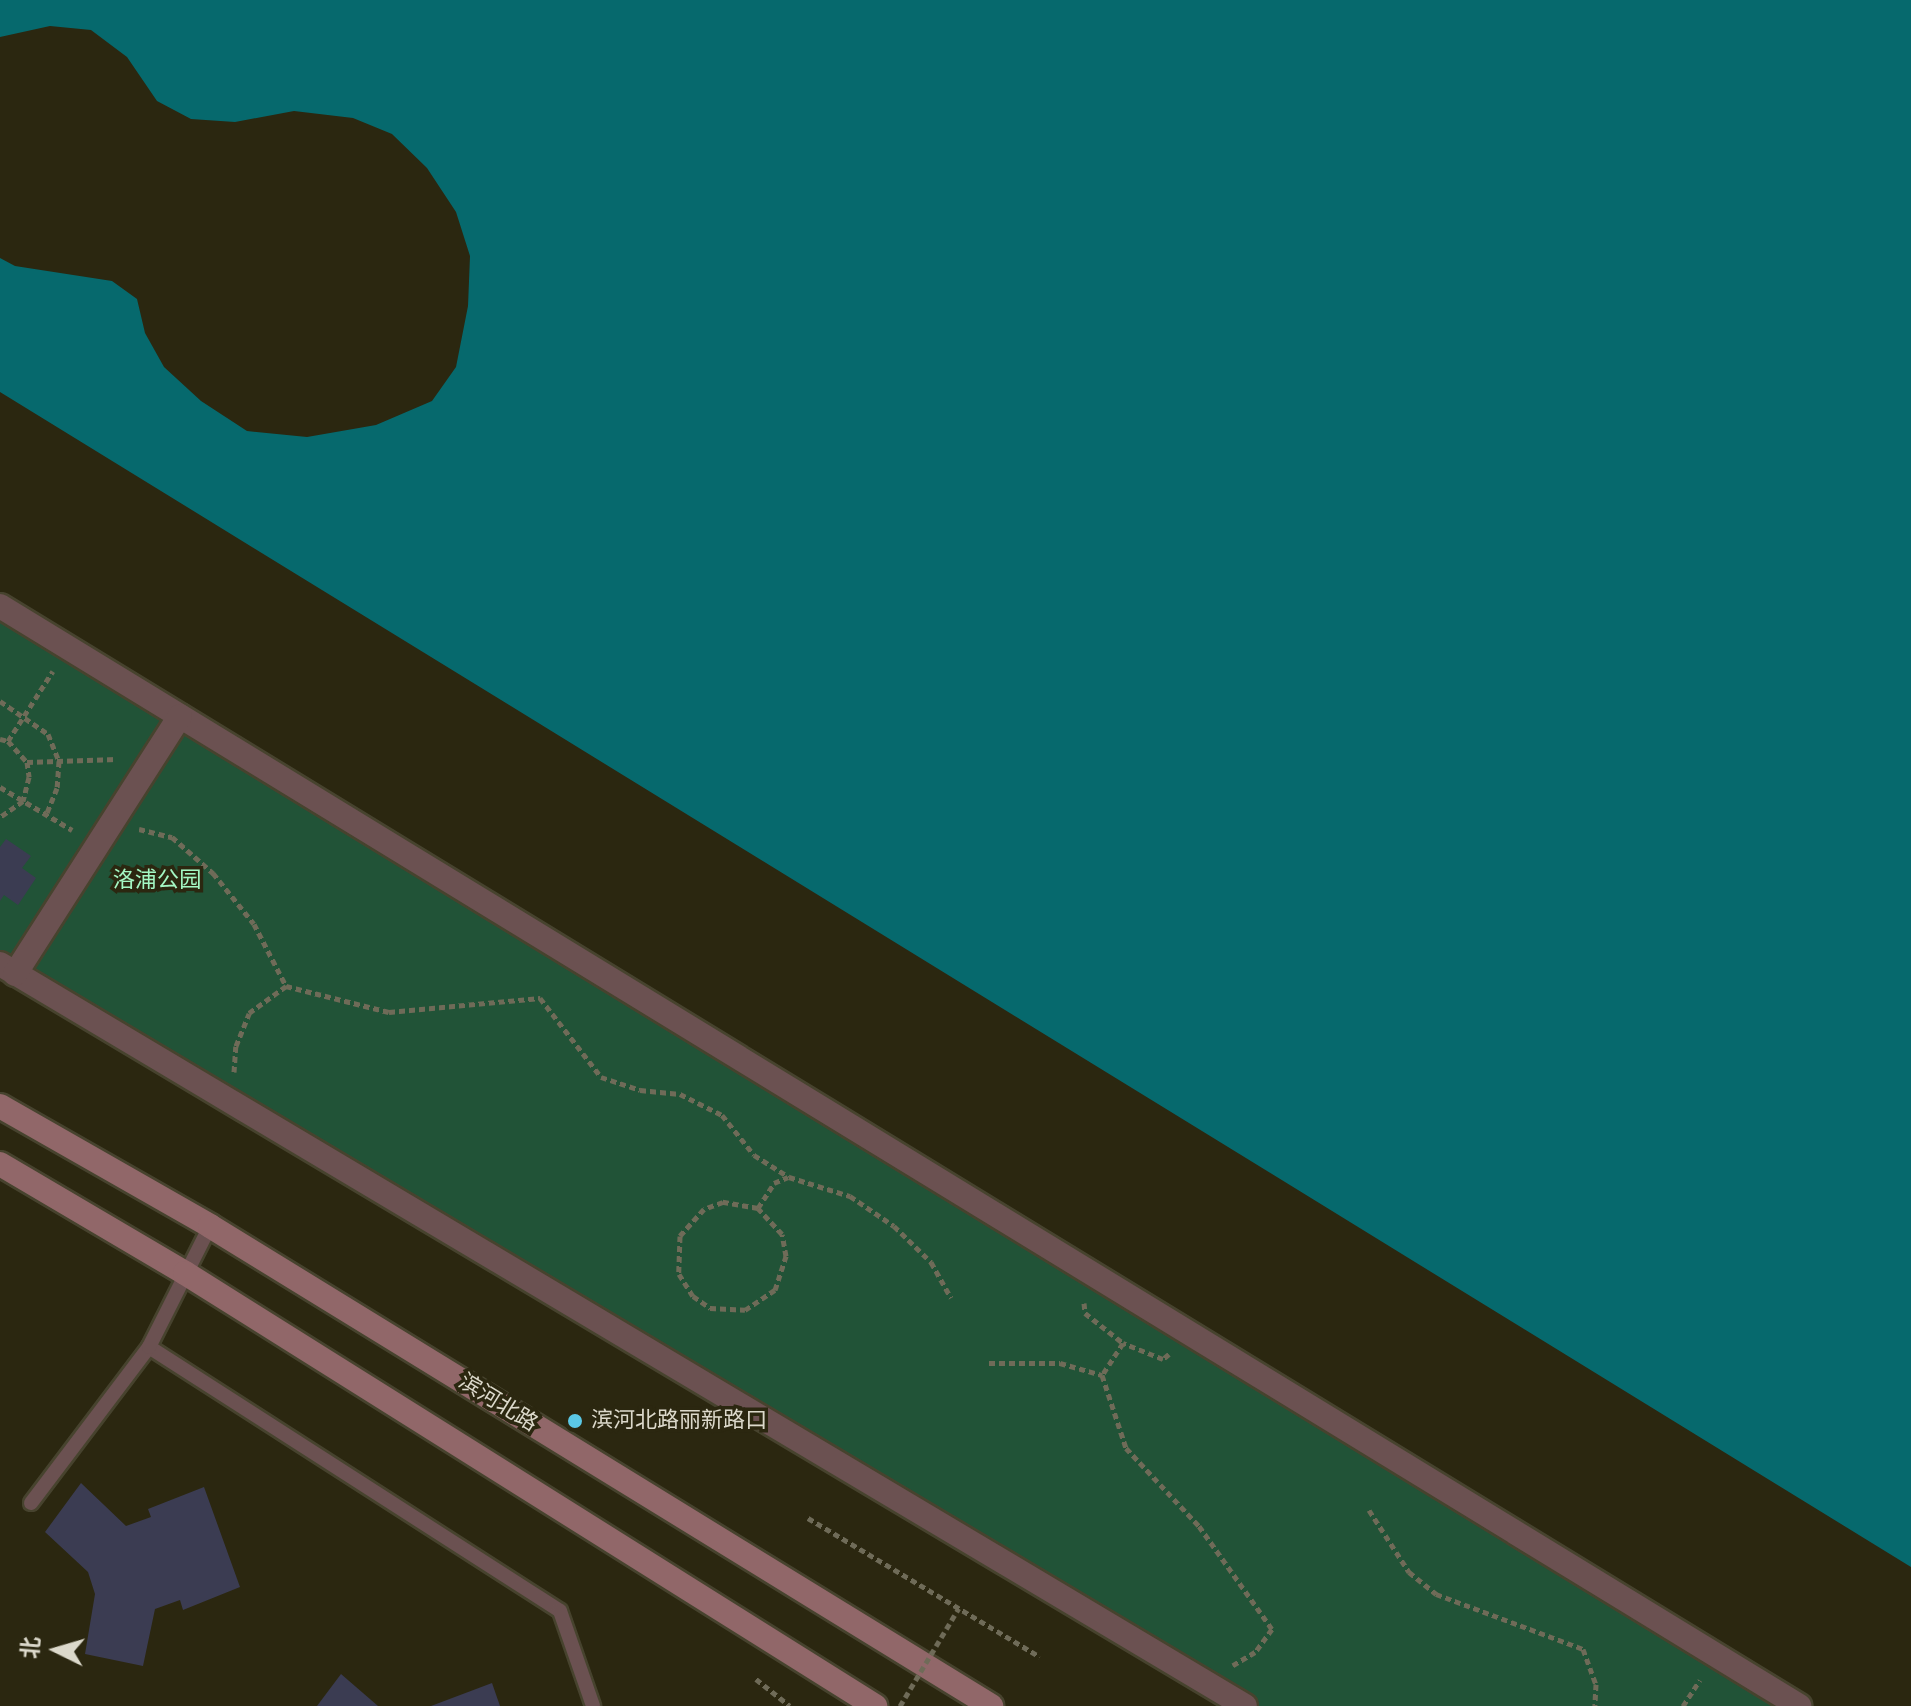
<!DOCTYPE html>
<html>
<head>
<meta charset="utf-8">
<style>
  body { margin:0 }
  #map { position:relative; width:1911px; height:1706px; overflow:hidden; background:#2b2710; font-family:"Sofia Sans Condensed","Noto Sans SC",sans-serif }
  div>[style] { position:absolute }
  .green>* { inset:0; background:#215337 }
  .water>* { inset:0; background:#06696d }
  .building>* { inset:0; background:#3b3c52 }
  .path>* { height:5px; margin-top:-2.5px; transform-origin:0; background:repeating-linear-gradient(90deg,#6f6b58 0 6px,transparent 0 10px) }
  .roads { filter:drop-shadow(2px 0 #47432e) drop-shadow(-2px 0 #47432e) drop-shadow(0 2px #47432e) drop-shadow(0 -2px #47432e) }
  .lane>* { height:14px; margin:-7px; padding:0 7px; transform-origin:7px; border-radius:7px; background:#6b5151 }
  .street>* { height:24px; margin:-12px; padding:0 12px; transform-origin:12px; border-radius:12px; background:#6b5151 }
  .secondary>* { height:24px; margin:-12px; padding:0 12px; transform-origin:12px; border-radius:12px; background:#916769 }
  .path-bridge>* { height:5px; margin-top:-2.5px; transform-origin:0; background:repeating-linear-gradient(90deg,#6f6b58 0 6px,transparent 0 10px) }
  .dots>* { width:22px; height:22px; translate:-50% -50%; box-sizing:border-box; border:4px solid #2b2710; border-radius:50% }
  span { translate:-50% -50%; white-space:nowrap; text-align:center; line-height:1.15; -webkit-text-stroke:7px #2b2710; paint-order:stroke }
  .park-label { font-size:22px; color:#a3f7c3 }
  .street-label { font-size:22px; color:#dcd9cb }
  .poi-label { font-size:22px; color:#dcd9cb }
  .left { translate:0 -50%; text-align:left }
  .north { position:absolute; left:16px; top:1610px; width:80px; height:80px; -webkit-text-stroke:6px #2b2710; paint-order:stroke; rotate:275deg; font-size:22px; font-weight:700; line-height:32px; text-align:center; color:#dcd9cb }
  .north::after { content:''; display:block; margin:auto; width:28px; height:36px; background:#dcd9cb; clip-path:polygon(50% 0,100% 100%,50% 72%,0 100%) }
</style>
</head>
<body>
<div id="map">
  <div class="green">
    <i style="clip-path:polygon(0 606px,1799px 1706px,1245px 1706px,0 964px)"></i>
  </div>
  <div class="water">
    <i style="clip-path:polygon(0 0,1911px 0,1911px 1567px,0 392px,0 258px,15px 266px,112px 281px,137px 299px,145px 333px,164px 367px,201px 401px,247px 431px,307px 437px,376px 425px,432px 401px,456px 367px,468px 306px,470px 256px,456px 212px,427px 168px,392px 134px,353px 118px,294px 111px,235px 122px,191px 119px,157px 101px,127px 57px,91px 30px,50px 26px,0 37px)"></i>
  </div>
  <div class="building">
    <i style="clip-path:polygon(6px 839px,31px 856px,22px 868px,36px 878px,18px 905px,4px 895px,0 901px,0 847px)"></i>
    <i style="clip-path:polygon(81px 1483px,126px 1526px,151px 1517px,148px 1509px,204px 1487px,240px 1587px,183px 1610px,180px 1600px,155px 1609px,143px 1666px,85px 1654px,95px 1594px,88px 1572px,45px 1532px)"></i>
    <i style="clip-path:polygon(341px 1674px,378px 1706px,317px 1706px)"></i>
    <i style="clip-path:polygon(492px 1683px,500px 1706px,431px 1706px)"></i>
  </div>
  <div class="path">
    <i style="left:0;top:701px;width:58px;rotate:34.5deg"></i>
    <i style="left:48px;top:734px;width:29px;rotate:68deg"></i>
    <i style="left:59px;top:761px;width:27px;rotate:94deg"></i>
    <i style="left:57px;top:788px;width:29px;rotate:112deg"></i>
    <i style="left:0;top:739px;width:8px;rotate:14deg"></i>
    <i style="left:8px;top:741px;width:28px;rotate:48deg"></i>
    <i style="left:27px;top:762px;width:15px;rotate:82deg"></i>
    <i style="left:29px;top:777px;width:25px;rotate:104deg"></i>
    <i style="left:23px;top:801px;width:28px;rotate:145deg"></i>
    <i style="left:8px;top:741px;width:83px;rotate:-57.3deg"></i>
    <i style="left:27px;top:762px;width:90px;rotate:-1.9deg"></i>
    <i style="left:0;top:787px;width:84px;rotate:30.8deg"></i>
    <i style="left:139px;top:829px;width:34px;rotate:14deg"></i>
    <i style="left:172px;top:837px;width:55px;rotate:41.3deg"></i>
    <i style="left:213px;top:873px;width:65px;rotate:51.2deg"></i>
    <i style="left:254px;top:924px;width:70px;rotate:62.7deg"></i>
    <i style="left:234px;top:1072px;width:26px;rotate:-86deg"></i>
    <i style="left:236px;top:1046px;width:35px;rotate:-68deg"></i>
    <i style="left:249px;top:1013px;width:46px;rotate:-36.1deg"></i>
    <i style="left:286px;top:986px;width:106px;rotate:14.2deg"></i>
    <i style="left:389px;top:1012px;width:152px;rotate:-5.3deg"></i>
    <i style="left:540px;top:998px;width:100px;rotate:52.3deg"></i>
    <i style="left:601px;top:1077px;width:41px;rotate:18.4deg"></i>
    <i style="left:640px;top:1090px;width:40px;rotate:5.7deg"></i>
    <i style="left:680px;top:1094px;width:47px;rotate:26.6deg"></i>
    <i style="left:722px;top:1115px;width:51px;rotate:51.3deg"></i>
    <i style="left:754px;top:1155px;width:41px;rotate:32.2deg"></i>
    <i style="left:789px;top:1177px;width:64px;rotate:17.3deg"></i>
    <i style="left:850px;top:1196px;width:53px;rotate:34.3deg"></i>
    <i style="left:894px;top:1226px;width:52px;rotate:44.2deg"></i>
    <i style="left:931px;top:1262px;width:41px;rotate:60.9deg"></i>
    <i style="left:758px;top:1208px;width:36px;rotate:-170deg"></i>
    <i style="left:723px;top:1202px;width:20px;rotate:160deg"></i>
    <i style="left:704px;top:1209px;width:36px;rotate:132deg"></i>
    <i style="left:680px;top:1236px;width:38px;rotate:92deg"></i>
    <i style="left:679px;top:1274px;width:26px;rotate:58deg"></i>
    <i style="left:693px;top:1296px;width:21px;rotate:35deg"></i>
    <i style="left:710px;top:1308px;width:35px;rotate:3deg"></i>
    <i style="left:745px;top:1310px;width:36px;rotate:-34deg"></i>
    <i style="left:775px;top:1290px;width:36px;rotate:-72deg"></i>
    <i style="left:786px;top:1256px;width:22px;rotate:-100deg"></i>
    <i style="left:782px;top:1234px;width:35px;rotate:-133deg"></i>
    <i style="left:758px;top:1208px;width:30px;rotate:-57deg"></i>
    <i style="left:774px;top:1183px;width:15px;rotate:-23deg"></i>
    <i style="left:1084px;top:1303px;width:10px;rotate:84deg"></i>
    <i style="left:1085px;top:1313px;width:48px;rotate:38.3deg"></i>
    <i style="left:1169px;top:1354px;width:8px;rotate:140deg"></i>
    <i style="left:1163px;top:1359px;width:43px;rotate:-158.2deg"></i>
    <i style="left:1123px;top:1343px;width:38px;rotate:123deg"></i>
    <i style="left:1102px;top:1375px;width:77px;rotate:71.8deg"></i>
    <i style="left:1126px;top:1448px;width:107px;rotate:46.9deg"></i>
    <i style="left:1199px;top:1526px;width:126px;rotate:54.7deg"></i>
    <i style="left:1272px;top:1629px;width:29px;rotate:126deg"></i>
    <i style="left:1255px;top:1652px;width:26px;rotate:149deg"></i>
    <i style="left:989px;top:1363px;width:71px"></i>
    <i style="left:1060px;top:1363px;width:44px;rotate:15.9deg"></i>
    <i style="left:1369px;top:1510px;width:74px;rotate:57.2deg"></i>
    <i style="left:1409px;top:1572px;width:35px;rotate:39deg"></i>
    <i style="left:1436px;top:1594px;width:157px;rotate:20.5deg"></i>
    <i style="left:1583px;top:1649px;width:37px;rotate:70deg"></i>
    <i style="left:1596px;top:1684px;width:22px;rotate:93deg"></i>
    <i style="left:808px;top:1518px;width:270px;rotate:30.9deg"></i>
    <i style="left:756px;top:1679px;width:43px;rotate:38.5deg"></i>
    <i style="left:1683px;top:1706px;width:31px;rotate:-57deg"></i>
  </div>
  <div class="roads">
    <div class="lane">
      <i style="left:149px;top:1347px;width:488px;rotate:32.7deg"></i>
      <i style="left:560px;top:1611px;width:101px;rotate:70.8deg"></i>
      <i style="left:31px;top:1503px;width:196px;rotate:-52.9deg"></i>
      <i style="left:149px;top:1347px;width:136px;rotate:-63.2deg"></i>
    </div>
    <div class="street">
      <i style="left:0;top:606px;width:2109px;rotate:31.44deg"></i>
      <i style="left:0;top:964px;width:1449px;rotate:30.79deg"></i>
      <i style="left:15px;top:974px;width:306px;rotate:-57.4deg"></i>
    </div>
    <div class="secondary">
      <i style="left:0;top:1106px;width:242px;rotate:29.7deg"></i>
      <i style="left:210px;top:1226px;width:917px;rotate:31.57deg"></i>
      <i style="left:0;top:1164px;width:215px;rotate:30.5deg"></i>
      <i style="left:185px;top:1273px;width:815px;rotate:32.11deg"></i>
    </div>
  </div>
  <div class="path-bridge">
    <i style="left:900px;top:1706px;width:114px;rotate:-59deg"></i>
  </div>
  <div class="dots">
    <i style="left:575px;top:1421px;background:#5bc8e6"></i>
  </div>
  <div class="park-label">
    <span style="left:157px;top:881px">洛浦公园</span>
  </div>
  <div class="street-label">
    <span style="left:498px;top:1403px;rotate:32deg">滨河北路</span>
  </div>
  <div class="poi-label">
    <span class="left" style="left:591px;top:1421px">滨河北路丽新路口</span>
  </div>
  <div class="north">北</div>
</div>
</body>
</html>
